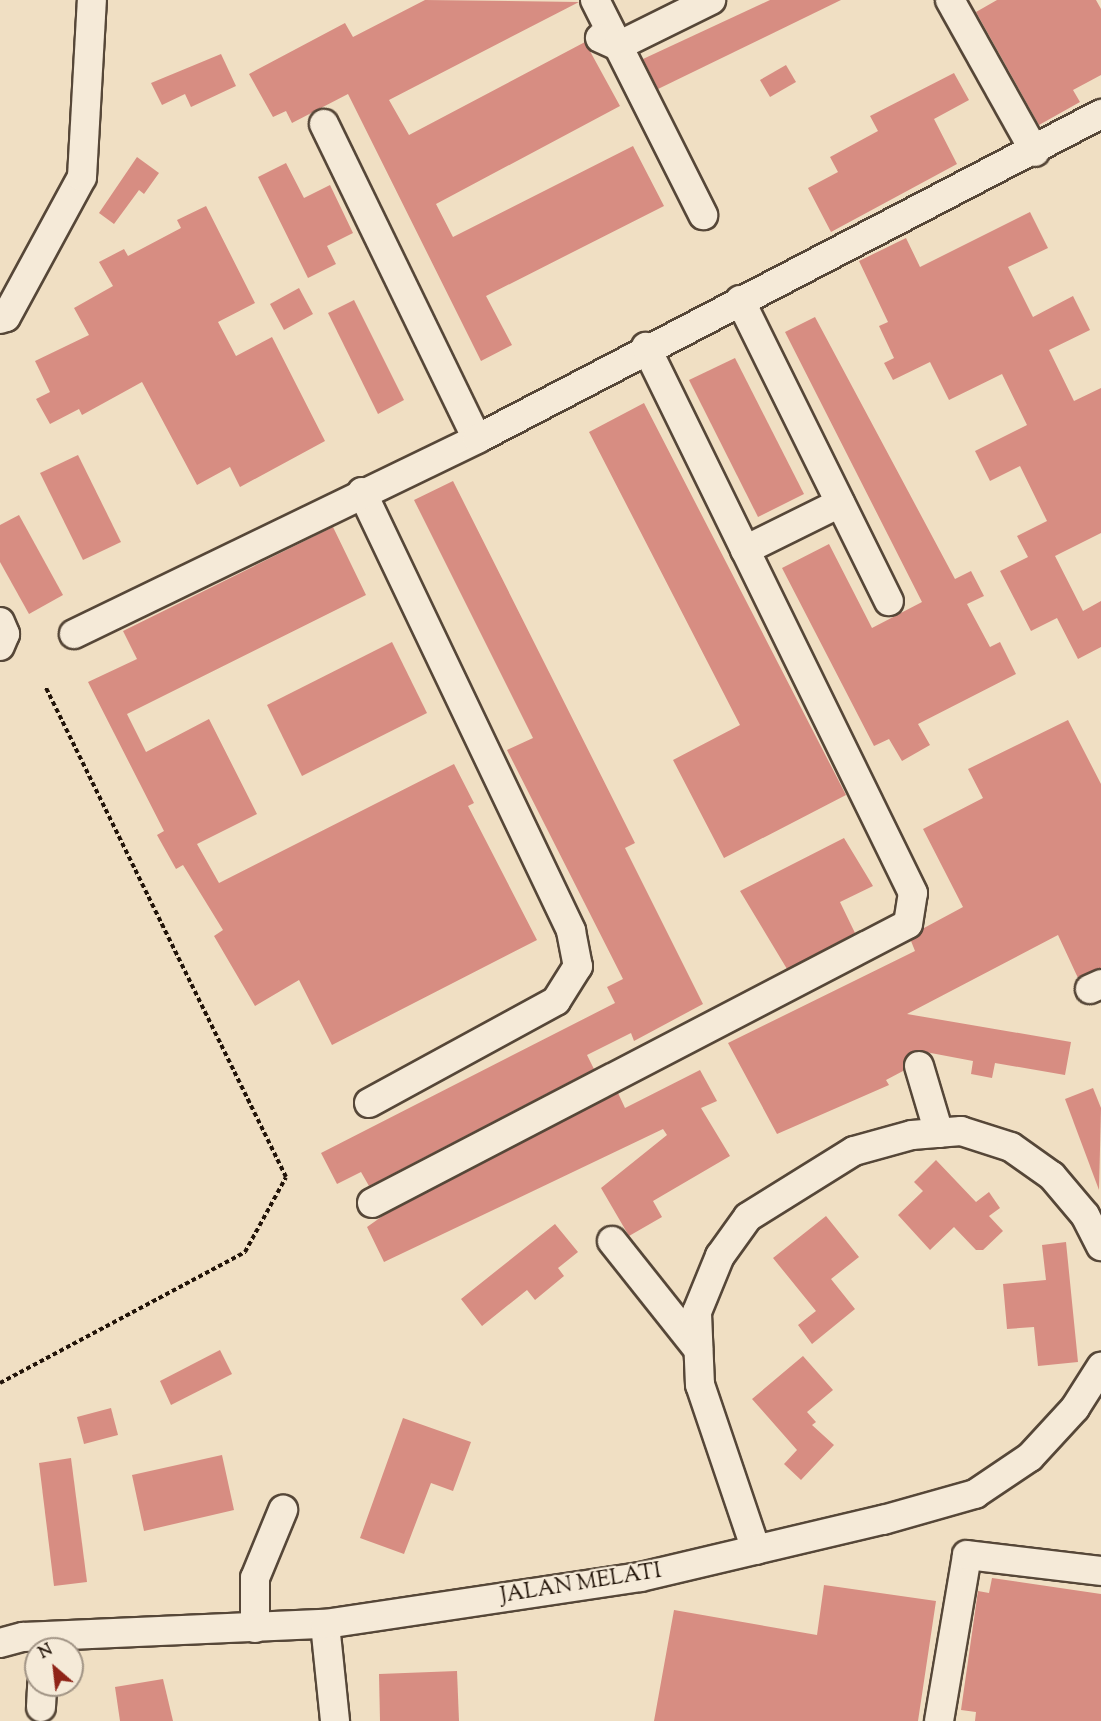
<!DOCTYPE html>
<html>
<head>
<meta charset="utf-8">
<style>
  body { margin:0 }
  #map { position:relative; width:1101px; height:1721px; overflow:hidden; background:#f0dfc3; font-family:"Sorts Mill Goudy",serif }
  div>[style] { position:absolute }
  .building>* { inset:0; background:#d78d82 }
  .path>* { height:4px; margin-top:-2px; transform-origin:0; background:repeating-linear-gradient(90deg,#221409 0 4.5px,transparent 0 7.5px) }
  .roads { filter:drop-shadow(2px 0 #564738) drop-shadow(-2px 0 #564738) drop-shadow(0 2px #564738) drop-shadow(0 -2px #564738) }
  .minor>* { height:28px; margin:-14px; padding:0 14px; transform-origin:14px; border-radius:14px; background:#f5ead8 }
  span { translate:-50% -50%; white-space:nowrap; text-align:center; line-height:1.15; -webkit-text-stroke:4.5px #f5ead8; paint-order:stroke }
  .street-label { font-size:22px; color:#221409 }
  .north { position:absolute; left:24px; top:1637px; width:60px; height:60px; box-sizing:border-box; background:#f5ead8; border:2px solid #a19485; border-radius:50%; rotate:332deg; font-size:16px; font-weight:700; line-height:24px; text-align:center; color:#221409 }
  .north::after { content:''; display:block; margin:auto; width:21px; height:27px; background:#8f2418; clip-path:polygon(50% 0,100% 100%,50% 72%,0 100%) }
</style>
</head>
<body>
<div id="map">
  <div class="building">
    <i style="clip-path:polygon(425px 0,579px 2px,389px 100px,409px 135px,585px 42px,620px 106px,436px 204px,453px 237px,633px 146px,664px 206px,486px 296px,512px 345px,481px 361px,348px 94px,292px 123px,286px 111px,273px 117px,249px 74px,345px 23px,353px 37px)"></i>
    <i style="clip-path:polygon(770px 0,841px 0,658px 89px,643px 59px)"></i>
    <i style="clip-path:polygon(997px 0,1096px 0,1101px 9px,1101px 75px,1073px 90px,1080px 102px,1039px 125px,976px 12px)"></i>
    <i style="clip-path:polygon(221px 54px,236px 86px,191px 107px,185px 94px,162px 105px,151px 83px)"></i>
    <i style="clip-path:polygon(786px 65px,796px 82px,770px 97px,760px 80px)"></i>
    <i style="clip-path:polygon(954px 73px,969px 100px,934px 119px,957px 164px,831px 232px,808px 188px,838px 172px,830px 157px,878px 131px,870px 116px)"></i>
    <i style="clip-path:polygon(137px 157px,159px 173px,144px 194px,139px 190px,114px 224px,99px 213px)"></i>
    <i style="clip-path:polygon(286px 163px,304px 198px,330px 185px,353px 233px,327px 246px,336px 264px,308px 278px,258px 177px)"></i>
    <i style="clip-path:polygon(206px 206px,255px 303px,218px 322px,236px 356px,272px 337px,325px 441px,240px 487px,230px 467px,197px 485px,142px 382px,82px 415px,79px 409px,50px 424px,36px 399px,50px 392px,35px 361px,89px 335px,74px 308px,113px 286px,99px 262px,124px 249px,128px 256px,181px 228px,177px 220px)"></i>
    <i style="clip-path:polygon(1030px 212px,1048px 248px,1008px 267px,1033px 317px,1073px 296px,1090px 330px,1049px 350px,1074px 401px,1101px 388px,1101px 533px,1055px 556px,1083px 611px,1101px 601px,1101px 647px,1078px 659px,1057px 618px,1031px 631px,1000px 571px,1028px 557px,1017px 536px,1047px 521px,1020px 466px,990px 481px,975px 451px,1027px 425px,1002px 374px,949px 400px,930px 362px,893px 380px,884px 363px,894px 358px,879px 326px,888px 322px,859px 261px,906px 238px,920px 267px)"></i>
    <i style="clip-path:polygon(299px 288px,313px 314px,284px 330px,270px 304px)"></i>
    <i style="clip-path:polygon(354px 300px,404px 400px,378px 414px,328px 313px)"></i>
    <i style="clip-path:polygon(815px 317px,955px 579px,971px 571px,984px 596px,967px 604px,990px 647px,1000px 642px,1016px 674px,918px 724px,930px 745px,902px 761px,889px 739px,874px 746px,782px 568px,829px 544px,872px 628px,922px 602px,785px 332px)"></i>
    <i style="clip-path:polygon(735px 358px,804px 494px,758px 517px,689px 380px)"></i>
    <i style="clip-path:polygon(644px 403px,846px 795px,724px 858px,673px 760px,740px 725px,589px 432px)"></i>
    <i style="clip-path:polygon(78px 455px,121px 542px,83px 560px,40px 473px)"></i>
    <i style="clip-path:polygon(453px 481px,635px 843px,625px 848px,703px 1004px,634px 1041px,631px 1033px,587px 1055px,594px 1069px,369px 1186px,361px 1172px,337px 1184px,321px 1153px,615px 1003px,607px 987px,623px 979px,507px 750px,533px 738px,414px 500px)"></i>
    <i style="clip-path:polygon(19px 515px,63px 595px,29px 614px,0 562px,0 525px)"></i>
    <i style="clip-path:polygon(333px 527px,366px 595px,127px 714px,146px 752px,209px 719px,257px 814px,197px 844px,219px 883px,454px 764px,474px 803px,468px 806px,537px 940px,332px 1045px,299px 980px,255px 1006px,214px 936px,223px 930px,183px 865px,176px 869px,157px 835px,164px 831px,88px 682px,137px 659px,123px 631px)"></i>
    <i style="clip-path:polygon(392px 642px,427px 713px,302px 776px,267px 705px)"></i>
    <i style="clip-path:polygon(1068px 720px,1101px 784px,1101px 968px,1078px 978px,1058px 935px,907px 1014px,1071px 1042px,1065px 1075px,995px 1063px,992px 1078px,971px 1074px,973px 1061px,915px 1050px,907px 1055px,903px 1071px,886px 1080px,889px 1085px,777px 1134px,728px 1043px,915px 951px,911px 941px,924px 928px,963px 907px,923px 829px,983px 798px,968px 769px)"></i>
    <i style="clip-path:polygon(844px 838px,873px 886px,840px 902px,855px 933px,787px 969px,740px 891px)"></i>
    <i style="clip-path:polygon(700px 1070px,717px 1101px,701px 1108px,730px 1156px,653px 1201px,662px 1217px,629px 1236px,601px 1188px,667px 1135px,663px 1129px,384px 1262px,367px 1227px,384px 1215px,618px 1093px,625px 1108px)"></i>
    <i style="clip-path:polygon(1093px 1088px,1101px 1108px,1099px 1190px,1065px 1099px)"></i>
    <i style="clip-path:polygon(936px 1160px,976px 1202px,989px 1192px,1000px 1208px,989px 1216px,1003px 1231px,983px 1250px,976px 1250px,954px 1227px,930px 1250px,898px 1215px,923px 1191px,914px 1182px)"></i>
    <i style="clip-path:polygon(826px 1216px,859px 1257px,831px 1279px,855px 1309px,812px 1344px,798px 1325px,816px 1311px,773px 1258px)"></i>
    <i style="clip-path:polygon(555px 1224px,578px 1252px,558px 1268px,564px 1276px,535px 1300px,527px 1290px,482px 1326px,461px 1299px)"></i>
    <i style="clip-path:polygon(1066px 1242px,1078px 1362px,1038px 1366px,1034px 1327px,1007px 1329px,1003px 1284px,1046px 1280px,1042px 1245px)"></i>
    <i style="clip-path:polygon(220px 1350px,232px 1374px,171px 1405px,160px 1381px)"></i>
    <i style="clip-path:polygon(803px 1356px,833px 1390px,807px 1412px,816px 1422px,812px 1425px,834px 1445px,801px 1480px,784px 1464px,797px 1450px,752px 1399px)"></i>
    <i style="clip-path:polygon(111px 1408px,118px 1435px,84px 1444px,77px 1417px)"></i>
    <i style="clip-path:polygon(403px 1418px,471px 1442px,453px 1491px,431px 1483px,404px 1554px,360px 1538px)"></i>
    <i style="clip-path:polygon(222px 1455px,234px 1510px,144px 1531px,132px 1475px)"></i>
    <i style="clip-path:polygon(71px 1458px,87px 1582px,54px 1586px,39px 1463px)"></i>
    <i style="clip-path:polygon(992px 1578px,1101px 1594px,1101px 1721px,975px 1721px,976px 1712px,961px 1710px,978px 1591px,989px 1593px)"></i>
    <i style="clip-path:polygon(824px 1585px,936px 1601px,918px 1721px,654px 1721px,674px 1610px,817px 1635px)"></i>
    <i style="clip-path:polygon(457px 1671px,459px 1721px,380px 1721px,379px 1674px)"></i>
    <i style="clip-path:polygon(163px 1679px,173px 1721px,120px 1721px,115px 1687px)"></i>
  </div>
  <div class="path">
    <i style="left:0;top:1383px;width:278px;rotate:-28.1deg"></i>
    <i style="left:245px;top:1252px;width:85px;rotate:-61.3deg"></i>
    <i style="left:286px;top:1177px;width:547px;rotate:-116.14deg"></i>
  </div>
  <div class="roads">
    <div class="minor">
      <i style="left:595px;top:0;width:241px;rotate:63.3deg"></i>
      <i style="left:950px;top:0;width:174px;rotate:60.8deg"></i>
      <i style="left:600px;top:38px;width:20px;rotate:24deg"></i>
      <i style="left:618px;top:46px;width:104px;rotate:-26.3deg"></i>
      <i style="left:324px;top:124px;width:350px;rotate:64.1deg"></i>
      <i style="left:740px;top:300px;width:336px;rotate:63.7deg"></i>
      <i style="left:0;top:319px;width:6px;rotate:-18deg"></i>
      <i style="left:6px;top:317px;width:159px;rotate:-61.5deg"></i>
      <i style="left:82px;top:177px;width:177px;rotate:-86.8deg"></i>
      <i style="left:362px;top:492px;width:486px;rotate:64.5deg"></i>
      <i style="left:571px;top:931px;width:36px;rotate:79deg"></i>
      <i style="left:578px;top:966px;width:41px;rotate:122.2deg"></i>
      <i style="left:556px;top:1001px;width:213px;rotate:151.4deg"></i>
      <i style="left:745px;top:550px;width:106px;rotate:-26.3deg"></i>
      <i style="left:0;top:622px;width:13px;rotate:67deg"></i>
      <i style="left:5px;top:634px;width:13px;rotate:113deg"></i>
      <i style="left:74px;top:634px;width:448px;rotate:-25.8deg"></i>
      <i style="left:477px;top:439px;width:704px;rotate:-27.51deg"></i>
      <i style="left:1090px;top:989px;width:12px;rotate:-24deg"></i>
      <i style="left:919px;top:1066px;width:70px;rotate:73.4deg"></i>
      <i style="left:372px;top:1203px;width:604px;rotate:-27.5deg"></i>
      <i style="left:908px;top:924px;width:31px;rotate:-81deg"></i>
      <i style="left:913px;top:893px;width:608px;rotate:-116.06deg"></i>
      <i style="left:612px;top:1241px;width:138px;rotate:51.5deg"></i>
      <i style="left:756px;top:1550px;width:174px;rotate:-108.7deg"></i>
      <i style="left:700px;top:1385px;width:73px;rotate:-92.4deg"></i>
      <i style="left:697px;top:1312px;width:61px;rotate:-67.7deg"></i>
      <i style="left:720px;top:1256px;width:48px;rotate:-54.3deg"></i>
      <i style="left:748px;top:1217px;width:125px;rotate:-31.9deg"></i>
      <i style="left:854px;top:1151px;width:60px;rotate:-15.4deg"></i>
      <i style="left:912px;top:1135px;width:49px;rotate:-4.7deg"></i>
      <i style="left:961px;top:1131px;width:52px;rotate:17.7deg"></i>
      <i style="left:1011px;top:1147px;width:50px;rotate:35.3deg"></i>
      <i style="left:1052px;top:1176px;width:51px;rotate:49.8deg"></i>
      <i style="left:1085px;top:1215px;width:35px;rotate:63deg"></i>
      <i style="left:325px;top:1624px;width:98px;rotate:84.1deg"></i>
      <i style="left:255px;top:1628px;width:50px;rotate:-90deg"></i>
      <i style="left:255px;top:1578px;width:74px;rotate:-67.6deg"></i>
      <i style="left:0;top:1643px;width:24px;rotate:-15deg"></i>
      <i style="left:23px;top:1637px;width:302px;rotate:-2.5deg"></i>
      <i style="left:325px;top:1624px;width:319px;rotate:-8.5deg"></i>
      <i style="left:641px;top:1577px;width:249px;rotate:-13.3deg"></i>
      <i style="left:883px;top:1520px;width:96px;rotate:-15.8deg"></i>
      <i style="left:975px;top:1494px;width:66px;rotate:-33.9deg"></i>
      <i style="left:1030px;top:1457px;width:67px;rotate:-47.4deg"></i>
      <i style="left:1075px;top:1408px;width:49px;rotate:-57.6deg"></i>
      <i style="left:41px;top:1707px;width:22px;rotate:-87deg"></i>
      <i style="left:939px;top:1721px;width:168px;rotate:-80.4deg"></i>
      <i style="left:967px;top:1555px;width:135px;rotate:6.8deg"></i>
    </div>
  </div>
  <div class="street-label">
    <span style="left:581px;top:1585px;rotate:-9deg">JALAN MELATI</span>
  </div>
  <div class="north">N</div>
</div>
</body>
</html>
